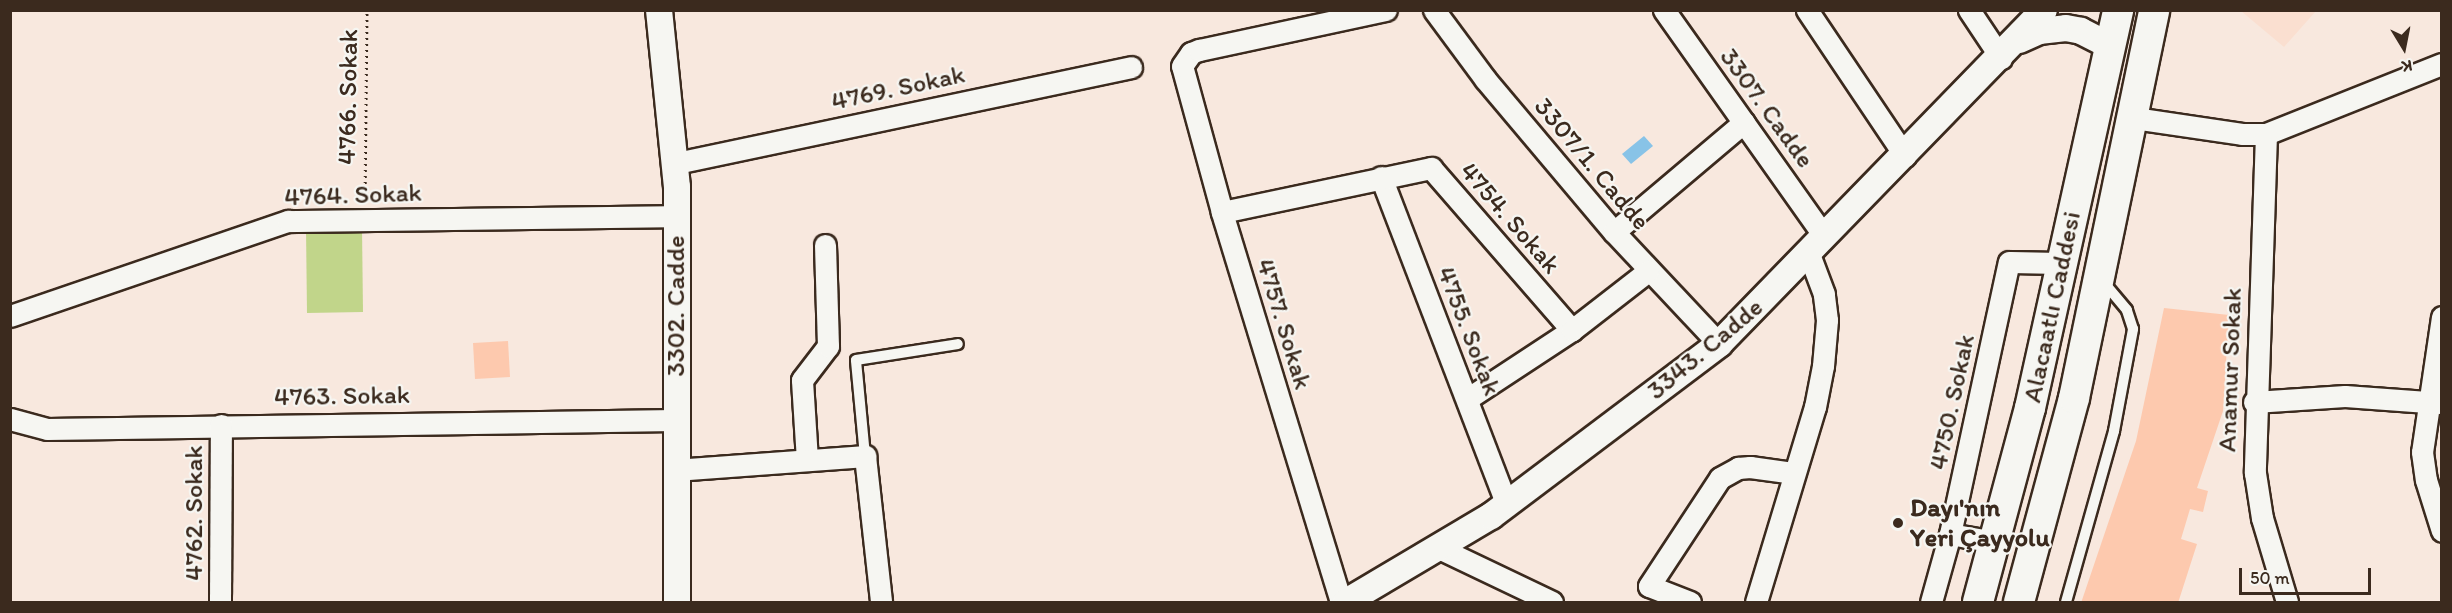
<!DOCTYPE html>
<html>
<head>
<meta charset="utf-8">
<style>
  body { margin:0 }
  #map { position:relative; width:2452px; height:613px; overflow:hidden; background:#f8e8de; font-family:Itim,sans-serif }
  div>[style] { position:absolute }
  .built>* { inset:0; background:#fadfd0 }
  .green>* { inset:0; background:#c1d58a }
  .water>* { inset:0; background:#88c3e7 }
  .building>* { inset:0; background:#fdc9ae }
  .path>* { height:3px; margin-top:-1.5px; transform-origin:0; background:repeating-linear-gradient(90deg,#3b2a1e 0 1.5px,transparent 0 6px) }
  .roads { filter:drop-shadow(2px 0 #3b2a1e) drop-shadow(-2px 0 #3b2a1e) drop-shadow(0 2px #3b2a1e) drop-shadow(0 -2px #3b2a1e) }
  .service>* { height:10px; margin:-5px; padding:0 5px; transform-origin:5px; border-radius:5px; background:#f6f6f2 }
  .minor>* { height:21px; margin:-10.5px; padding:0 10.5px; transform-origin:10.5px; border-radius:10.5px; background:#f6f6f2 }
  .tertiary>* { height:26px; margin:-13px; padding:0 13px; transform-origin:13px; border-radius:13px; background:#f6f6f2 }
  .secondary>* { height:30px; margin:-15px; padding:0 15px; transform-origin:15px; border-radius:15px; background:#f6f6f2 }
  .dots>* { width:16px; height:16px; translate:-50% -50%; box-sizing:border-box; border:3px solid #f6f6f2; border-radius:50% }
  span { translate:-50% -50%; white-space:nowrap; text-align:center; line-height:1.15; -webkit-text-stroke:4.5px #f6f6f2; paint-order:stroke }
  .street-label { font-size:26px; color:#3b2a1e }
  .poi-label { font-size:26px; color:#3b2a1e; font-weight:700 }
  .left { translate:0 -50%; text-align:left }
  .frame { position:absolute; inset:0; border:12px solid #3b2a1e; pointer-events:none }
  .north { position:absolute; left:2374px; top:18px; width:60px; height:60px; -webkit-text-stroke:4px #f6f6f2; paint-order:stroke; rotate:170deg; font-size:16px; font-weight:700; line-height:24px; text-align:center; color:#3b2a1e }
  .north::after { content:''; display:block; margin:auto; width:21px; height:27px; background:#3b2a1e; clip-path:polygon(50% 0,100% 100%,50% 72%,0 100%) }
  .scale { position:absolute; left:2239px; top:568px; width:132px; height:27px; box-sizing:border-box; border:3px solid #3b2a1e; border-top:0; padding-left:8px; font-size:18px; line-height:21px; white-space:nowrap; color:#3b2a1e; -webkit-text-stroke:4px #f6f6f2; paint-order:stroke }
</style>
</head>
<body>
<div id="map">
  <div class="built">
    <i style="clip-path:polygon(2241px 11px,2316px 11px,2284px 47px)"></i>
  </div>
  <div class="green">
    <i style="clip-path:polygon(362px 227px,363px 312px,307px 313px,306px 228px)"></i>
  </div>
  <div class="water">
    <i style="clip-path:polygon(1644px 136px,1653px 146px,1631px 164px,1622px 154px)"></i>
  </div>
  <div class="building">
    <i style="clip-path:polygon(2164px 308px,2229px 315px,2223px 411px,2197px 488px,2208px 491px,2203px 512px,2190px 509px,2181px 539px,2197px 544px,2178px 603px,2081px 603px,2136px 441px)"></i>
    <i style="clip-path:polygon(508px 341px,510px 377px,475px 379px,473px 343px)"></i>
  </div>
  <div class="path">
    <i style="left:365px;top:201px;width:191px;rotate:-89.4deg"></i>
  </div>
  <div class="roads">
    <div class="service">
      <i style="left:865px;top:456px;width:96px;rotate:-95.4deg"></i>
      <i style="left:856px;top:360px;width:103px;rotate:-8.9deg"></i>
      <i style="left:2066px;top:602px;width:178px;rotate:-74.3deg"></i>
      <i style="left:2114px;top:431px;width:104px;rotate:-79.4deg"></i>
      <i style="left:2133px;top:329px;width:20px;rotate:-108deg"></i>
      <i style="left:2127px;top:310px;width:39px;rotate:-130deg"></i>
    </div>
    <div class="minor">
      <i style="left:1434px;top:10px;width:86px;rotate:53.5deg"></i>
      <i style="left:1485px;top:79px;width:200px;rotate:49.9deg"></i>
      <i style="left:1614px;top:232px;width:154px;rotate:46.8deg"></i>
      <i style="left:1664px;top:10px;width:278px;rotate:54.7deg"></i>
      <i style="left:1807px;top:10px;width:176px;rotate:56.1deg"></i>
      <i style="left:1969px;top:10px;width:58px;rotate:56.3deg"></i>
      <i style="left:2134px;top:118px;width:109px;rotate:8.4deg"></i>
      <i style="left:2242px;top:134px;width:24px"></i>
      <i style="left:2266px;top:134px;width:189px;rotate:-21.7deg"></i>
      <i style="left:2266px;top:134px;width:339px;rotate:91.9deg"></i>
      <i style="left:2255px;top:473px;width:46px;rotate:81.2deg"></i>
      <i style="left:2262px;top:518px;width:88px;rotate:73.4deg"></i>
      <i style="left:676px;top:163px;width:465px;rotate:-11.9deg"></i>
      <i style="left:1381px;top:177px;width:351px;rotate:69deg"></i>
      <i style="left:1222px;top:212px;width:214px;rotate:-11.9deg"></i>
      <i style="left:1431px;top:168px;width:215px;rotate:49deg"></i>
      <i style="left:1614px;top:232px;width:170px;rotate:-40.2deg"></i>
      <i style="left:10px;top:316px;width:294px;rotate:-18.9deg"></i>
      <i style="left:288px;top:221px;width:389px;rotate:-0.7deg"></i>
      <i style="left:2442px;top:317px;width:136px;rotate:98.4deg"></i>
      <i style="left:2422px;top:452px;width:28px;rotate:82deg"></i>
      <i style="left:2426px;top:480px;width:53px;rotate:72.6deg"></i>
      <i style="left:1467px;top:399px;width:126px;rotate:-33.3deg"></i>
      <i style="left:1572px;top:330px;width:96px;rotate:-37.8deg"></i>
      <i style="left:2254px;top:402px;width:91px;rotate:-3.8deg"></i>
      <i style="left:2345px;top:396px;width:96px;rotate:4.2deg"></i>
      <i style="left:10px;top:419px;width:38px;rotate:15deg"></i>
      <i style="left:47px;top:429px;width:628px;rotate:-0.82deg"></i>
      <i style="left:807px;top:460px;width:80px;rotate:-93.6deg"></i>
      <i style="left:802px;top:380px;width:43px;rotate:-52.6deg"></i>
      <i style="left:828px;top:346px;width:101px;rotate:-91.7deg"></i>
      <i style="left:675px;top:470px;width:191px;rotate:-4.2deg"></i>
      <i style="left:865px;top:456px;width:147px;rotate:83.7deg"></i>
      <i style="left:1950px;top:534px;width:46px;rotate:10.1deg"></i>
      <i style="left:1441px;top:549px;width:123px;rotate:25.5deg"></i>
      <i style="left:220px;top:602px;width:177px;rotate:-89.7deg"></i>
      <i style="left:1341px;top:602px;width:408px;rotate:-107deg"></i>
      <i style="left:1222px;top:212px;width:151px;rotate:-105.3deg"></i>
      <i style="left:1182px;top:66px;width:16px;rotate:-55deg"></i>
      <i style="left:1191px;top:53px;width:9px;rotate:-21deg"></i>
      <i style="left:1199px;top:50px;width:191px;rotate:-12.1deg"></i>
      <i style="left:1690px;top:602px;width:44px;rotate:-158.7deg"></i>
      <i style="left:1649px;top:586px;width:129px;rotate:-56.7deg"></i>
      <i style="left:1720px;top:478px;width:21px;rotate:-29deg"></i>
      <i style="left:1738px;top:468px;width:12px;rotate:-5deg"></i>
      <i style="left:1750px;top:467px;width:43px;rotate:7.9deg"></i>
      <i style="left:1756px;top:602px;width:204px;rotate:-73.2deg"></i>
      <i style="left:1815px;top:407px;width:42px;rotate:-79deg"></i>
      <i style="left:1823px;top:366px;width:46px;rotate:-85deg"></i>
      <i style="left:1827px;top:320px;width:26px;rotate:-97deg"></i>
      <i style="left:1824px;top:294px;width:43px;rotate:-110.6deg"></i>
      <i style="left:1931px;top:602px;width:71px;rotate:-74.4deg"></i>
      <i style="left:1950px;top:534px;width:278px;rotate:-77.8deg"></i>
      <i style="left:2009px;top:262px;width:52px;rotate:1.1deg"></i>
    </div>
    <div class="tertiary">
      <i style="left:659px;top:10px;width:178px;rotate:84.2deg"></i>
      <i style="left:677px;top:187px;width:415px;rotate:90deg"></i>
      <i style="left:2019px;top:40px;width:22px;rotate:-24deg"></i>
      <i style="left:2039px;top:31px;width:27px;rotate:-6deg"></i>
      <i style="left:2066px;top:28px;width:15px;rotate:11deg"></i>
      <i style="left:2081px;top:31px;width:31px;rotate:27deg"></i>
      <i style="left:1346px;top:602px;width:169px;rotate:-30.7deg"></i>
      <i style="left:1491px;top:516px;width:286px;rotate:-37deg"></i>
      <i style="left:1719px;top:344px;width:466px;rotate:-45.8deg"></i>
    </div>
    <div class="secondary">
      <i style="left:1978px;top:602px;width:201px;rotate:-75deg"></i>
      <i style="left:2030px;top:408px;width:408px;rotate:-77.5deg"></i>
      <i style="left:2019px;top:602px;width:211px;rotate:-74.9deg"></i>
      <i style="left:2074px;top:398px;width:396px;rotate:-78.3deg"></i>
    </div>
  </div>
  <div class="dots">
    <i style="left:1898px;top:523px;background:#3b2a1e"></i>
  </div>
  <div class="street-label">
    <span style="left:898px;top:88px;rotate:-12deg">4769. Sokak</span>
    <span style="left:348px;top:97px;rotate:-89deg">4766. Sokak</span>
    <span style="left:1767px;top:108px;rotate:54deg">3307. Cadde</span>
    <span style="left:1592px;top:164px;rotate:50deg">3307/1. Cadde</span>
    <span style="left:353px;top:195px;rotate:-2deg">4764. Sokak</span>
    <span style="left:1510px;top:218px;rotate:49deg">4754. Sokak</span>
    <span style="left:676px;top:306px;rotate:-90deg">3302. Cadde</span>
    <span style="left:2052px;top:307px;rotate:-78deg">Alacaatlı Caddesi</span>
    <span style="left:1284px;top:324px;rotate:73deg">4757. Sokak</span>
    <span style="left:1469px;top:331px;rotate:69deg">4755. Sokak</span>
    <span style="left:1705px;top:349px;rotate:-40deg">3343. Cadde</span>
    <span style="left:2230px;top:370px;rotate:-88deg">Anamur Sokak</span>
    <span style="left:342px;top:396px;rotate:-1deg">4763. Sokak</span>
    <span style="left:1952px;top:402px;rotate:-78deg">4750. Sokak</span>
    <span style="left:194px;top:513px;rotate:-90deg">4762. Sokak</span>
  </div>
  <div class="poi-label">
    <span class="left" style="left:1910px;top:523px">Dayı'nın<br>Yeri Çayyolu</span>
  </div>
  <div class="frame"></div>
  <div class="north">K</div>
  <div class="scale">50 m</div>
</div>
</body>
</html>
